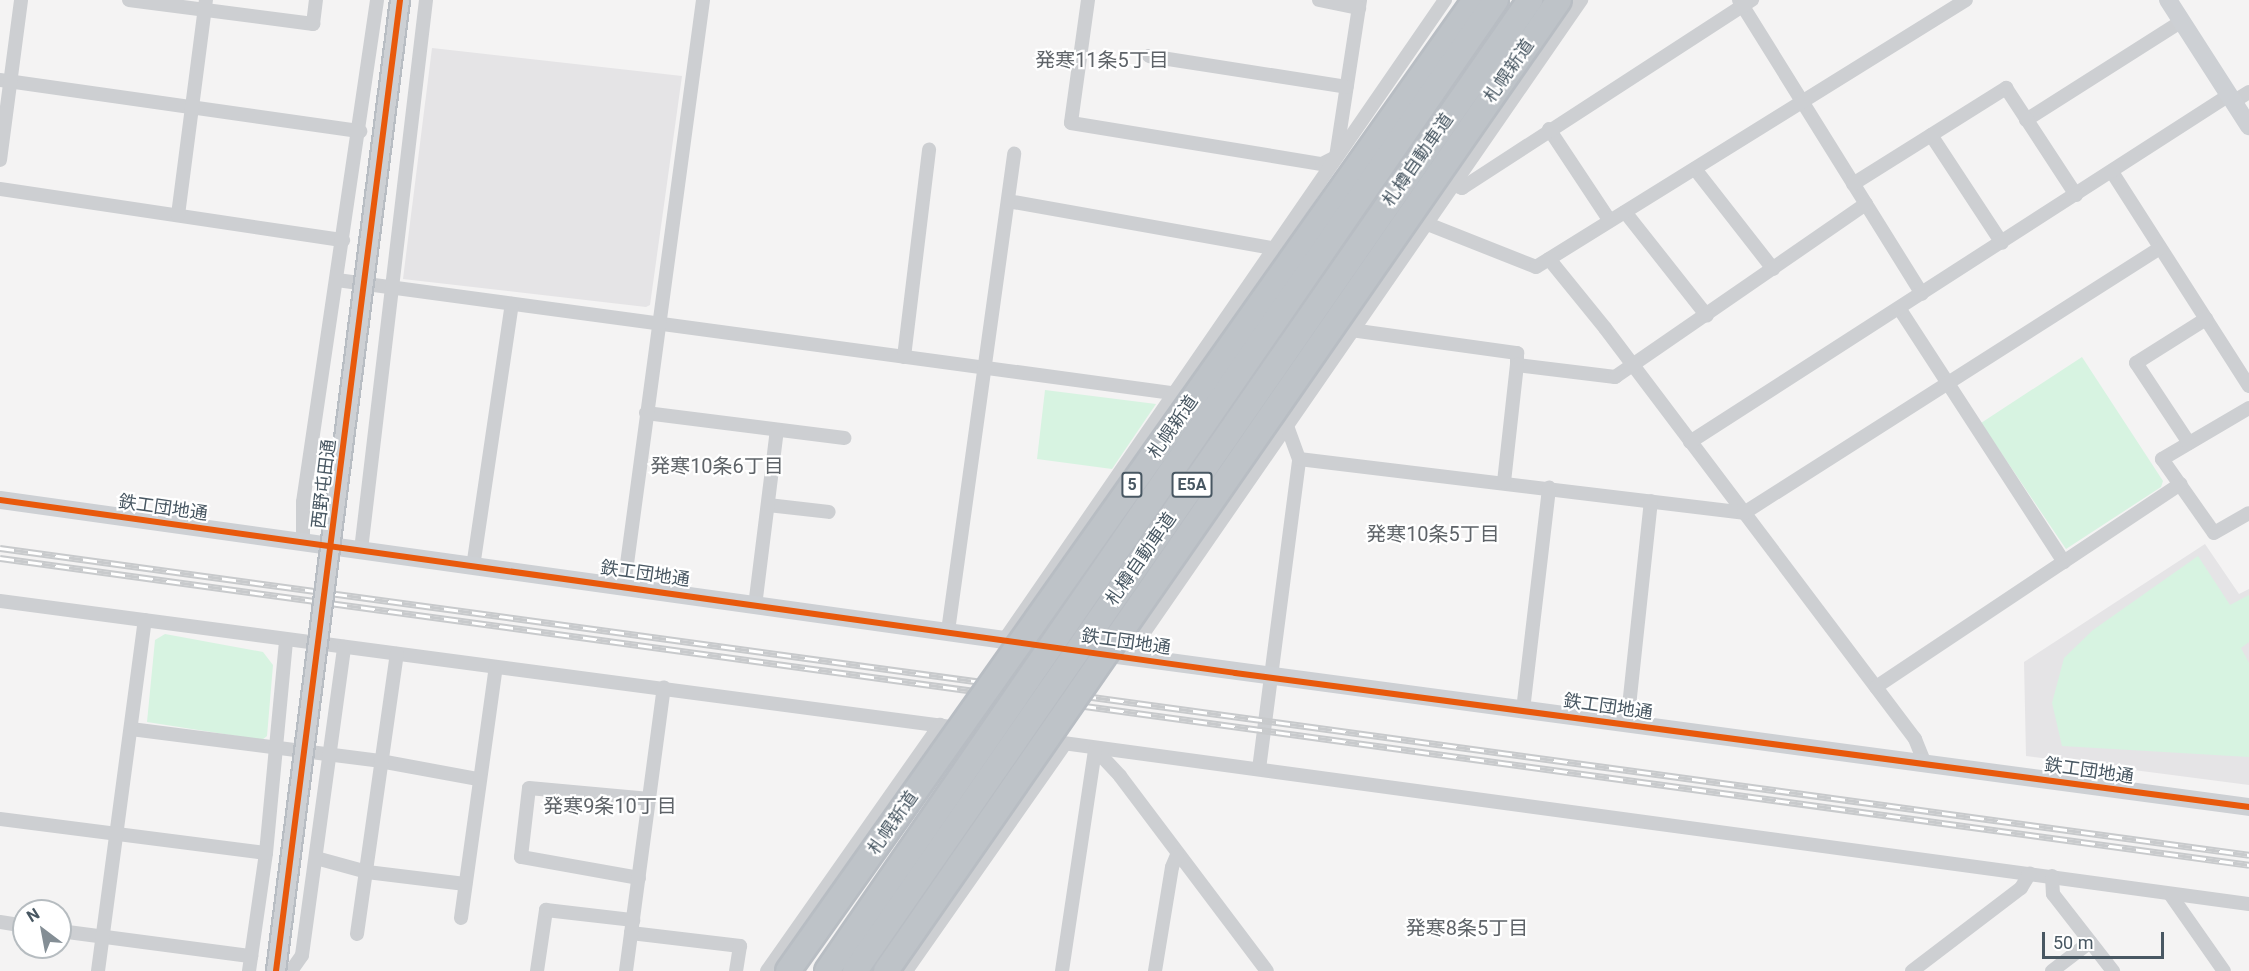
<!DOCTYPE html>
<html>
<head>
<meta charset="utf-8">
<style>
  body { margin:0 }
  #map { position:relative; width:2249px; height:971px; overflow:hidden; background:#f4f3f3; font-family:Roboto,"Noto Sans JP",sans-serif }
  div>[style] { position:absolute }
  .education>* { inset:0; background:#e5e4e6 }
  .green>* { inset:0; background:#d7f3e1 }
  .street>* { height:14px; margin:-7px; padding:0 7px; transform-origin:7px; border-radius:7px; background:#cdcfd2 }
  .secondary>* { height:18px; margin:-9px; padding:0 9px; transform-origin:9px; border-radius:9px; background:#cdd0d4 }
  .rail>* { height:7px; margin-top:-3.5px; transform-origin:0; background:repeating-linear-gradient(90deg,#fff 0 14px,#c8cacc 0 28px); box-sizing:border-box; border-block:2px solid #c8cacc }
  .bridges { filter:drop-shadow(2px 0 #b8bdc3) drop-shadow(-2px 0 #b8bdc3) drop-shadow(0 2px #b8bdc3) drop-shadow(0 -2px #b8bdc3) }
  .secondary-bridge>* { height:18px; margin:-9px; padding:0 9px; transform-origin:9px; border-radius:9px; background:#cdd0d4 }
  .highway-bridge>* { height:24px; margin:-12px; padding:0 12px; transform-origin:12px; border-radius:12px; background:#bec3c8 }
  .cycleway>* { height:6px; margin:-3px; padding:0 3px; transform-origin:3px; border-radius:3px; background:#e8590c }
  span { translate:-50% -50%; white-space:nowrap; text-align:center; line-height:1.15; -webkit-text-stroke:4.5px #fff; paint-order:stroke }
  .shield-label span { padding:2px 4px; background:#fff; border:2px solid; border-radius:4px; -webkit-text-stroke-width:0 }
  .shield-label { font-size:16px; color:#485762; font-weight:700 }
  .street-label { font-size:18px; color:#485762 }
  .neighbourhood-label { font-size:20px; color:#5e6368 }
  .north { position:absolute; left:12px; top:899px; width:60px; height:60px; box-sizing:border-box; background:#fff; border:2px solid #b6bcc0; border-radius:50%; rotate:328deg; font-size:16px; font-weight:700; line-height:24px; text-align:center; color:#485762 }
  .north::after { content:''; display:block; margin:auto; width:21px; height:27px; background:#848e95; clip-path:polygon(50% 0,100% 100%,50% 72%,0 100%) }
  .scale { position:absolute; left:2042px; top:932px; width:122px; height:27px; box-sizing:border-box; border:3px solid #485762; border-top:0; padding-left:8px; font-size:18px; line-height:21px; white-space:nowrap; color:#485762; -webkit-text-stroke:4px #fff; paint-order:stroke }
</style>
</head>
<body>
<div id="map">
  <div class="education">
    <i style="clip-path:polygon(432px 48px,682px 76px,650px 305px,646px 307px,403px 279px)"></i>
    <i style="clip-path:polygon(2205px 544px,2239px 594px,2249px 589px,2249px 785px,2026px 756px,2024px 662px)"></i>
  </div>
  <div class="green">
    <i style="clip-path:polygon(2082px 357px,2163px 481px,2161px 487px,2066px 549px,1981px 423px)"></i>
    <i style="clip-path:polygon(1045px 390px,1156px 404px,1112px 469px,1037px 459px)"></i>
    <i style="clip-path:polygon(2198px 556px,2230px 605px,2249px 595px,2249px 642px,2241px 648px,2249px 663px,2249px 757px,2062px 746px,2052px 703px,2064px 658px,2093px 630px)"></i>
    <i style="clip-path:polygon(165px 634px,263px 652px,273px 665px,267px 736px,262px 740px,147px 722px,155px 640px)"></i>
  </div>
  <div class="street">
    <i style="left:129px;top:0;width:186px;rotate:7.4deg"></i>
    <i style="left:313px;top:24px;width:24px;rotate:-83deg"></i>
    <i style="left:1088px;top:0;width:124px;rotate:97.9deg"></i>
    <i style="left:1071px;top:123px;width:254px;rotate:9.3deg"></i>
    <i style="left:1322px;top:164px;width:16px;rotate:-27deg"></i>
    <i style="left:1336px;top:157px;width:159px;rotate:-81.3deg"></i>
    <i style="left:1319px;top:0;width:41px;rotate:11.3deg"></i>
    <i style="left:1739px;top:0;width:346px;rotate:58.1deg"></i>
    <i style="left:1149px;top:56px;width:200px;rotate:8.9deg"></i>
    <i style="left:0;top:80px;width:364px;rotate:8.1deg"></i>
    <i style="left:2233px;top:102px;width:19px;rotate:-32deg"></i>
    <i style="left:2026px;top:120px;width:185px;rotate:-32.4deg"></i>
    <i style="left:1549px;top:129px;width:110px;rotate:56.5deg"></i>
    <i style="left:1931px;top:135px;width:129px;rotate:56.7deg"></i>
    <i style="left:0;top:160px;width:161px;rotate:-82.5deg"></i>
    <i style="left:1695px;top:169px;width:127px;rotate:52deg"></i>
    <i style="left:2112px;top:172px;width:254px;rotate:57.4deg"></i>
    <i style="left:1453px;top:184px;width:10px;rotate:24deg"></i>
    <i style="left:1462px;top:188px;width:346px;rotate:-33deg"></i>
    <i style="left:1853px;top:184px;width:181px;rotate:-32.1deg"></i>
    <i style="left:2006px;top:88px;width:128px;rotate:56.8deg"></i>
    <i style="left:0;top:189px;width:347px;rotate:8.5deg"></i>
    <i style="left:1008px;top:201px;width:269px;rotate:10.1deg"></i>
    <i style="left:1625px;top:212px;width:132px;rotate:51.7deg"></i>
    <i style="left:178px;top:215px;width:217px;rotate:-82.6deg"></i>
    <i style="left:1425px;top:223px;width:119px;rotate:21.6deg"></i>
    <i style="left:1536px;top:267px;width:506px;rotate:-31.84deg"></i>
    <i style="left:1549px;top:259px;width:89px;rotate:50.9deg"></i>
    <i style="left:1605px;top:328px;width:515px;rotate:52.97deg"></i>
    <i style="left:1915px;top:739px;width:27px;rotate:68deg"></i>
    <i style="left:337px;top:280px;width:843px;rotate:7.71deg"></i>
    <i style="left:1899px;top:308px;width:303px;rotate:57deg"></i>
    <i style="left:1351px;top:330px;width:168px;rotate:7.9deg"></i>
    <i style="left:1517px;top:353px;width:12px;rotate:90deg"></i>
    <i style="left:1517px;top:365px;width:99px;rotate:7deg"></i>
    <i style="left:1615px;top:377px;width:305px;rotate:-34.6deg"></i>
    <i style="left:904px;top:357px;width:209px;rotate:-83.1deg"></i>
    <i style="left:2249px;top:408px;width:101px;rotate:149.6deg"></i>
    <i style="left:2162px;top:459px;width:90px;rotate:54.9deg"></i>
    <i style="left:2214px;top:533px;width:40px;rotate:-29.7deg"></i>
    <i style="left:646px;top:413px;width:200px;rotate:7.2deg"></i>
    <i style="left:1690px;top:442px;width:641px;rotate:-32.77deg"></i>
    <i style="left:2189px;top:443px;width:96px;rotate:-123.5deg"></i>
    <i style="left:2136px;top:363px;width:83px;rotate:-32.2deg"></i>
    <i style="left:1299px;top:459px;width:448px;rotate:6.9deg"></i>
    <i style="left:1744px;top:513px;width:493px;rotate:-32.5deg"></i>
    <i style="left:1504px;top:482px;width:118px;rotate:-83.7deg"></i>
    <i style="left:768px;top:505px;width:61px;rotate:6.5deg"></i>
    <i style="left:303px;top:543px;width:41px;rotate:-90deg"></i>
    <i style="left:303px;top:502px;width:507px;rotate:-81.61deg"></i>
    <i style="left:361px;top:550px;width:554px;rotate:-83.26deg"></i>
    <i style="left:473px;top:567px;width:266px;rotate:-81.6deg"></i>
    <i style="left:624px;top:586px;width:591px;rotate:-82.32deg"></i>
    <i style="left:0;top:601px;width:1005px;rotate:7.55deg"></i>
    <i style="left:755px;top:606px;width:177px;rotate:-82.9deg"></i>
    <i style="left:948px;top:631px;width:482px;rotate:-82.1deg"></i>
    <i style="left:1005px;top:639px;width:776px;rotate:-55.45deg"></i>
    <i style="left:1127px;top:657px;width:799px;rotate:-55.35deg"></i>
    <i style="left:1876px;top:687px;width:366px;rotate:-33.7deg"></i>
    <i style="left:1523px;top:710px;width:224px;rotate:-83.3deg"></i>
    <i style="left:1627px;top:725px;width:225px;rotate:-83.9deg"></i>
    <i style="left:131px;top:729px;width:251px;rotate:7.3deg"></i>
    <i style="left:380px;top:761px;width:100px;rotate:10.4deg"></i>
    <i style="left:1041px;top:740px;width:1219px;rotate:7.73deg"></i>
    <i style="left:1095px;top:749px;width:37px;rotate:47deg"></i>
    <i style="left:1120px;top:776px;width:244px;rotate:53deg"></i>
    <i style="left:1259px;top:769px;width:313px;rotate:-82.6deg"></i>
    <i style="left:1299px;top:459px;width:37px;rotate:-110deg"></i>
    <i style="left:0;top:819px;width:268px;rotate:7.3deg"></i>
    <i style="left:316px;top:858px;width:53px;rotate:15.4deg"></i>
    <i style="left:367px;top:872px;width:99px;rotate:7deg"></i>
    <i style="left:2052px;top:876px;width:18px;rotate:87deg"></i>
    <i style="left:2053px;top:894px;width:98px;rotate:52.1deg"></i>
    <i style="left:639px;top:878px;width:120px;rotate:-169.9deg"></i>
    <i style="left:521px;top:857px;width:69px;rotate:-83.4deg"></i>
    <i style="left:529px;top:788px;width:121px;rotate:5.2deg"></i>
    <i style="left:2170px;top:894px;width:94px;rotate:55deg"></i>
    <i style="left:461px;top:918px;width:253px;rotate:-82.1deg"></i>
    <i style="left:0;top:922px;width:24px;rotate:9deg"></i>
    <i style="left:60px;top:931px;width:193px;rotate:7.5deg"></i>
    <i style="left:631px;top:933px;width:110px;rotate:6.8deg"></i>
    <i style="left:740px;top:946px;width:25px;rotate:99deg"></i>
    <i style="left:357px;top:934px;width:283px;rotate:-81.9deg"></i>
    <i style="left:98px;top:971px;width:354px;rotate:-82.4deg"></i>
    <i style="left:249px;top:971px;width:119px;rotate:-81.8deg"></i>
    <i style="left:266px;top:853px;width:214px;rotate:-84.6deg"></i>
    <i style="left:291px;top:971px;width:19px;rotate:-55deg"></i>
    <i style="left:302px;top:955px;width:311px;rotate:-82.2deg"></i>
    <i style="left:537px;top:971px;width:62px;rotate:-81.6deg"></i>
    <i style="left:546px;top:910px;width:88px;rotate:6.6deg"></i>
    <i style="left:626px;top:971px;width:286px;rotate:-82.4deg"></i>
    <i style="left:767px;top:971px;width:301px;rotate:-54.9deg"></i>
    <i style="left:906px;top:971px;width:277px;rotate:-55deg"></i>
    <i style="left:1062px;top:971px;width:224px;rotate:-81.5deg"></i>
    <i style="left:1155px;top:971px;width:105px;rotate:-80.7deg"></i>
    <i style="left:1172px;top:867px;width:13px;rotate:-67deg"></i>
    <i style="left:1912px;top:971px;width:137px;rotate:-37.3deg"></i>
    <i style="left:2021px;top:888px;width:17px;rotate:-59deg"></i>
    <i style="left:2052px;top:971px;width:48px;rotate:-37.3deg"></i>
  </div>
  <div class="secondary">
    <i style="left:2168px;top:0;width:150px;rotate:57.3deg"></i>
    <i style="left:0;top:500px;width:1072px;rotate:7.93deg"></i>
    <i style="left:1095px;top:652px;width:1164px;rotate:7.65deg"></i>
  </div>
  <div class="rail">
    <i style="left:0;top:548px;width:2270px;rotate:7.77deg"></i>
    <i style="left:0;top:558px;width:2270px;rotate:7.77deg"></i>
  </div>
  <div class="bridges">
    <div class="secondary-bridge">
      <i style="left:276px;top:971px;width:979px;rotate:-82.72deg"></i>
    </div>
    <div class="highway-bridge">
      <i style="left:788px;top:971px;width:1189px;rotate:-54.72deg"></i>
      <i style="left:827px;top:971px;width:1179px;rotate:-55.43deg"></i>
      <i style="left:855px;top:971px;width:1183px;rotate:-55.19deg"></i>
      <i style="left:886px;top:971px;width:1181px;rotate:-55.27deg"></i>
    </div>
  </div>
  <div class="cycleway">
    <i style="left:0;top:500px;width:1247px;rotate:7.97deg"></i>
    <i style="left:1235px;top:673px;width:1023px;rotate:7.53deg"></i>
    <i style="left:276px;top:971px;width:979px;rotate:-82.72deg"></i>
  </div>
  <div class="shield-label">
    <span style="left:1132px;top:485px">5</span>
    <span style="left:1192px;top:485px">E5A</span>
  </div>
  <div class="street-label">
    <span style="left:1509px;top:71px;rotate:-55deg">札幌新道</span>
    <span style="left:1418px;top:160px;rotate:-55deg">札樽自動車道</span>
    <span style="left:1173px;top:427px;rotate:-55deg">札幌新道</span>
    <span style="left:324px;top:484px;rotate:-83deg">西野屯田通</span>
    <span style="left:163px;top:508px;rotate:8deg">鉄工団地通</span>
    <span style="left:1141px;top:559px;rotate:-55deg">札樽自動車道</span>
    <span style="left:645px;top:574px;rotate:8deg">鉄工団地通</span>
    <span style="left:1126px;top:642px;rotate:8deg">鉄工団地通</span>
    <span style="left:1608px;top:707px;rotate:8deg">鉄工団地通</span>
    <span style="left:2089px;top:771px;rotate:8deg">鉄工団地通</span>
    <span style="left:893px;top:823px;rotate:-55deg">札幌新道</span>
  </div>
  <div class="neighbourhood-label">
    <span style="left:1102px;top:60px">発寒11条5丁目</span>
    <span style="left:717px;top:466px">発寒10条6丁目</span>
    <span style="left:1433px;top:534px">発寒10条5丁目</span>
    <span style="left:610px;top:806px">発寒9条10丁目</span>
    <span style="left:1467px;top:928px">発寒8条5丁目</span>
  </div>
  <div class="north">N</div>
  <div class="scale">50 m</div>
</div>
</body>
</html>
